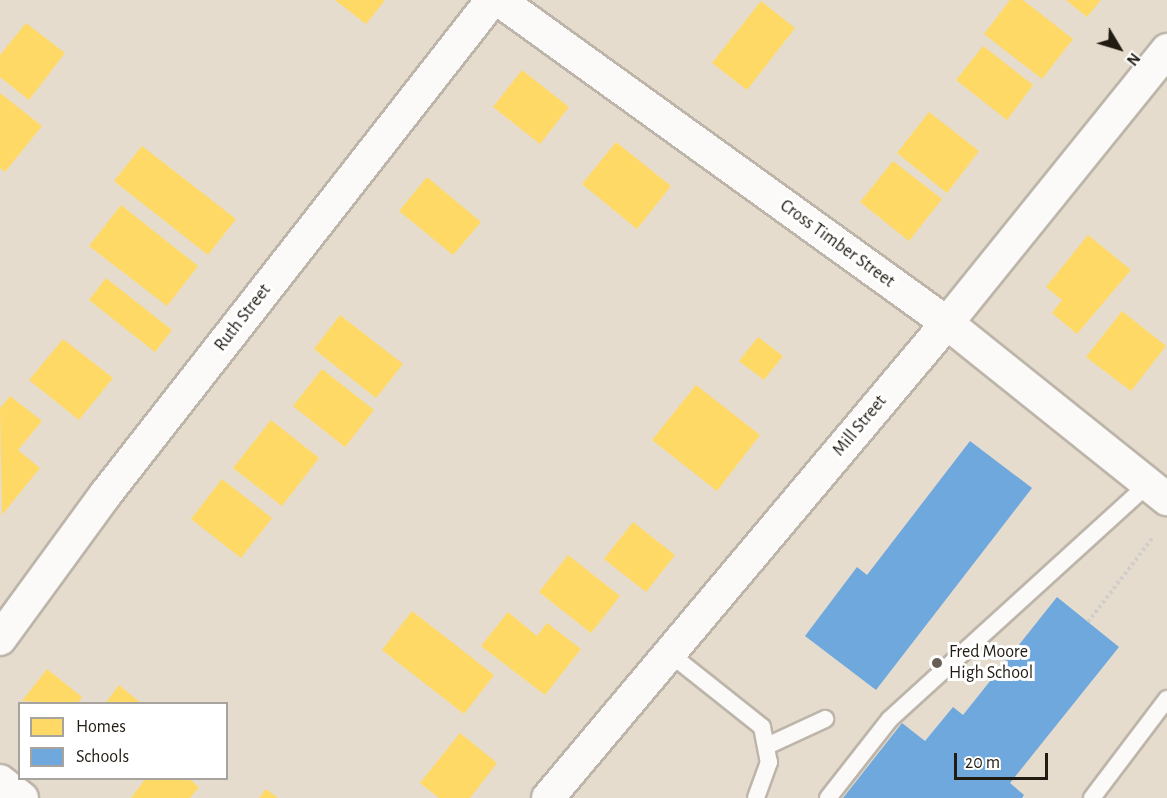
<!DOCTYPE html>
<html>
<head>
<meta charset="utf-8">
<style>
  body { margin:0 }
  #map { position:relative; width:1167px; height:798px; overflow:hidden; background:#e6dcce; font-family:"Alegreya Sans",sans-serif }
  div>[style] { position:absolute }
  .homes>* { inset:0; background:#ffd966 }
  .schools>* { inset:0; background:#6fa8dc }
  .path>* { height:4px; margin-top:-2px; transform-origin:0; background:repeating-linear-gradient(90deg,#d1ceca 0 3px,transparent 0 6px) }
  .roads { filter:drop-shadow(2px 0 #bdb5aa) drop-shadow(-2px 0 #bdb5aa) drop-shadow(0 2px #bdb5aa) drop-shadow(0 -2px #bdb5aa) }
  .service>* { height:16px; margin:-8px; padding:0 8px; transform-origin:8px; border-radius:8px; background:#fbfaf8 }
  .minor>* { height:32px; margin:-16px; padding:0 16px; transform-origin:16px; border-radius:16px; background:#fbfaf8 }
  .dots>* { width:16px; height:16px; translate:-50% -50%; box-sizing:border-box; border:3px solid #fff; border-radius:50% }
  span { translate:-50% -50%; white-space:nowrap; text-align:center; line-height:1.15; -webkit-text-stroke:6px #fff; paint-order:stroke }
  .street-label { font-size:18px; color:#221b12 }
  .poi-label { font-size:18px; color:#221b12 }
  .left { translate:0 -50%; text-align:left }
  .legend { position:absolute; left:18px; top:702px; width:210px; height:78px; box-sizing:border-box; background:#fff; border:2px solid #a7a4a0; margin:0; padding:8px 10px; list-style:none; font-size:18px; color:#221b12 }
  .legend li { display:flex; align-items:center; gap:12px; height:30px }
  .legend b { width:30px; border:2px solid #a7a4a0 }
  .north { position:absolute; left:1089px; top:18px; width:60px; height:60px; -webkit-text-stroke:4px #fff; paint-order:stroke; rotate:128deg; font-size:16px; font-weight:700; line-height:24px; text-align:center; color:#221b12 }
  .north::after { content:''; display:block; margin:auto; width:21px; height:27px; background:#221b12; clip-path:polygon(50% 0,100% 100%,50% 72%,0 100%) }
  .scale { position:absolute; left:954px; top:753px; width:94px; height:27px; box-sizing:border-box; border:3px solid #221b12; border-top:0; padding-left:8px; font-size:18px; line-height:21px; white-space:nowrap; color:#221b12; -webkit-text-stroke:4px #fff; paint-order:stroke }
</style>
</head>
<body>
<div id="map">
  <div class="homes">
    <i style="clip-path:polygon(335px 0,385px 0,366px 24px)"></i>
    <i style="clip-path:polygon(1010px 0,1023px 0,1073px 39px,1042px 79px,984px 34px)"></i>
    <i style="clip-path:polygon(1066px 0,1101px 0,1087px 17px)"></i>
    <i style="clip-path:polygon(761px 1px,795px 28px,747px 90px,712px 63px)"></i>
    <i style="clip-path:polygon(26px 23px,65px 53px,29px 100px,0 77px,0 55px)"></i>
    <i style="clip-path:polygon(983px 46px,1033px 85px,1007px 120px,956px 80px)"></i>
    <i style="clip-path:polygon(522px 70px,569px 107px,540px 144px,493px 107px)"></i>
    <i style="clip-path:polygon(0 93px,42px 126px,5px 172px,0 168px)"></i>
    <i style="clip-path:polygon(929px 112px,979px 151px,947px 193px,897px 153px)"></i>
    <i style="clip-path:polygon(616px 142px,671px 186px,637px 229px,582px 184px)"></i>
    <i style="clip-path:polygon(142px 146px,236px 219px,208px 255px,114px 181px)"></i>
    <i style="clip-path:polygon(893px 161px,942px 199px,909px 241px,860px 202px)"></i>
    <i style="clip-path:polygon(427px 177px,481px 222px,453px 255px,399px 211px)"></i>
    <i style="clip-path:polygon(121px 205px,198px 266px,167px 306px,89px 246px)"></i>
    <i style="clip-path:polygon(1088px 235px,1131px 270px,1077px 334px,1052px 313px,1062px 300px,1046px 287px)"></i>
    <i style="clip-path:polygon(106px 278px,172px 330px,155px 352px,89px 300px)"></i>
    <i style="clip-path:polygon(1122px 311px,1166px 346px,1131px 391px,1086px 357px)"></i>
    <i style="clip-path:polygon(340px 315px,403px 364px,376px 398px,314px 349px)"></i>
    <i style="clip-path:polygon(758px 337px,783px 356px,764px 380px,739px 361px)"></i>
    <i style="clip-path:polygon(63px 339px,113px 378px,79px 420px,29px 380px)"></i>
    <i style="clip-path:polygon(322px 369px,374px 410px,345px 447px,293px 406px)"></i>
    <i style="clip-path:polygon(696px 385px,760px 435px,717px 491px,652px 440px)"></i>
    <i style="clip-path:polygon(10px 396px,42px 421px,18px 450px,40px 468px,2px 515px,0 408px)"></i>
    <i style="clip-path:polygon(271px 420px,319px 458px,282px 506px,233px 468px)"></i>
    <i style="clip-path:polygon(222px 479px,272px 518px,241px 558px,191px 519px)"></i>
    <i style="clip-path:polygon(633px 522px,675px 555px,646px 592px,604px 559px)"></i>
    <i style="clip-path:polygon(568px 555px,620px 596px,591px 633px,539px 592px)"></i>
    <i style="clip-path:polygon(412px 611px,494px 675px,464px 714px,382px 650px)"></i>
    <i style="clip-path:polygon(508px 612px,537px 636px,547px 623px,581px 649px,545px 695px,481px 646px)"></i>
    <i style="clip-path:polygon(47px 669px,82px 697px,77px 704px,22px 701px)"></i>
    <i style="clip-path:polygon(119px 685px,142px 704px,105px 704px)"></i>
    <i style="clip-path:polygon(460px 733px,497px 763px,470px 798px,439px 798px,420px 783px)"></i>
    <i style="clip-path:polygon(146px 778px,188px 778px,199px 787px,190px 798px,131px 798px)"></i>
    <i style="clip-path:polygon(266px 789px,278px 798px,259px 798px)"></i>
  </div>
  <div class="schools">
    <i style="clip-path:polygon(970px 441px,1032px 488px,876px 690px,805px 636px,857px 567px,867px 575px)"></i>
    <i style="clip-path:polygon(1057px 597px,1119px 647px,1010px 783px,1024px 795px,1022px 798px,843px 798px,902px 723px,925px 741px,953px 707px,963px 715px)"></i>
  </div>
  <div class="path">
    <i style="left:1088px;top:622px;width:108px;rotate:-52.5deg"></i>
  </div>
  <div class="roads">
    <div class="service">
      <i style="left:669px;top:653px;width:119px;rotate:38.5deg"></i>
      <i style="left:762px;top:727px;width:36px;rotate:79deg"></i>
      <i style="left:769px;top:762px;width:38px;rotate:110deg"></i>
      <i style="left:769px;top:745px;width:62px;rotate:-24.9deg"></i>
      <i style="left:828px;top:798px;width:100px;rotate:-51.9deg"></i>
      <i style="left:890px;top:719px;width:349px;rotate:-42.3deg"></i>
      <i style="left:1092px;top:798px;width:124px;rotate:-52.9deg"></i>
    </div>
    <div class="minor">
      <i style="left:499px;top:0;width:552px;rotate:35.79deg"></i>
      <i style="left:947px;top:323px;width:282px;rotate:38.7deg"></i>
      <i style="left:0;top:639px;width:178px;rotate:-53.9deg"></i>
      <i style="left:105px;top:495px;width:628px;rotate:-51.98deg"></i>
      <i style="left:0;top:781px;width:28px;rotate:38deg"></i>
      <i style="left:548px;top:798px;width:620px;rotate:-49.97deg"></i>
      <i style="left:947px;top:323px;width:351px;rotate:-51.1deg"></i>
    </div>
  </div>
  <div class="dots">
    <i style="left:937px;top:663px;background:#675f54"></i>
  </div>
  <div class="street-label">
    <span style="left:837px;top:244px;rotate:36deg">Cross Timber Street</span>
    <span style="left:243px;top:318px;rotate:-52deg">Ruth Street</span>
    <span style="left:860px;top:426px;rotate:-50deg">Mill Street</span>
  </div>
  <div class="poi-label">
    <span class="left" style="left:949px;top:663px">Fred Moore<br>High School</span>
  </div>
  <ul class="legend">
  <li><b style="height:16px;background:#ffd966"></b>Homes</li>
  <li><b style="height:16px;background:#6fa8dc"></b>Schools</li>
  </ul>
  <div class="north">N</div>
  <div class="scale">20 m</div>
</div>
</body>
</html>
